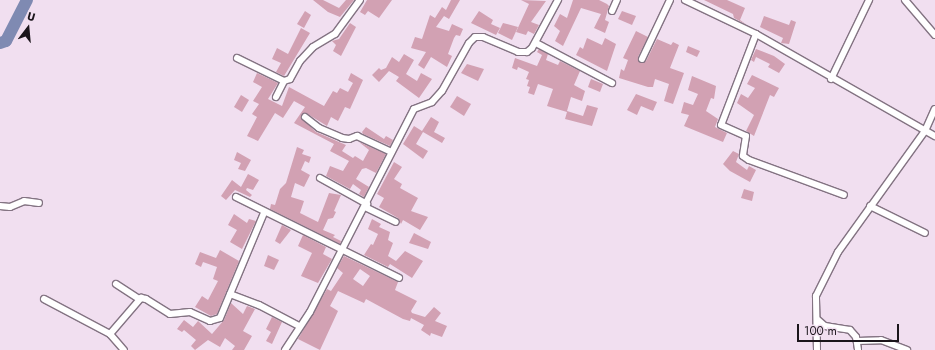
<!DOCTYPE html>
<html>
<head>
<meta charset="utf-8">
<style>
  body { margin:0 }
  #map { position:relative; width:935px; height:350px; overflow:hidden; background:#f1dff0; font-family:Jost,sans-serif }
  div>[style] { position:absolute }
  .river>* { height:12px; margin:-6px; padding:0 6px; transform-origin:6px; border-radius:6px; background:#7f8ab2 }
  .building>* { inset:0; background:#d2a1b3 }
  .roads { filter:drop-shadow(1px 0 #837382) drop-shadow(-1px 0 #837382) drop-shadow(0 1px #837382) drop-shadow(0 -1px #837382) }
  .street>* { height:6px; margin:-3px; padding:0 3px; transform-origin:3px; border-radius:3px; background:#fff }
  span { translate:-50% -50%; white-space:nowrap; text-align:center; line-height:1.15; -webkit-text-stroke:3.5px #f1dff0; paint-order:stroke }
  .north { position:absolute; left:8px; top:8px; width:40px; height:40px; -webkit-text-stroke:3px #f1dff0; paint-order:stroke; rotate:16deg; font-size:11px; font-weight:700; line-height:16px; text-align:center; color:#1b151b }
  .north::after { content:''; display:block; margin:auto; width:14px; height:18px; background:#1b151b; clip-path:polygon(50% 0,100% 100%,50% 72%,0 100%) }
  .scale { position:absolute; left:797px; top:324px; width:102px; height:18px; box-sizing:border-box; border:2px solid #1b151b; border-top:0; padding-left:5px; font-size:12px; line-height:14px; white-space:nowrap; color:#1b151b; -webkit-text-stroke:3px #f1dff0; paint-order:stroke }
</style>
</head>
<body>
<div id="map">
  <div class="river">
    <i style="left:0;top:43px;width:6px;rotate:-18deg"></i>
    <i style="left:6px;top:41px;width:46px;rotate:-62.9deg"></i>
  </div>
  <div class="building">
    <i style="clip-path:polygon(313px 0,323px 0,339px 8px,346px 0,354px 0,340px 17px,328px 12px)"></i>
    <i style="clip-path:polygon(367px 0,392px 0,379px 18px,368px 11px,365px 15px,360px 12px)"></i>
    <i style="clip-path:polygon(451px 0,460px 0,449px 19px,444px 16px,436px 27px,449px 31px,452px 24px,463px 29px,460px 36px,456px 35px,454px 38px,448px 54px,452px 56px,447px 67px,431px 57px,424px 69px,418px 65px,426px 52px,411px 48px,415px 37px,422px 39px,430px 15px,435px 18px,442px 7px,446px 10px)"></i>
    <i style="clip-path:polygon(521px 0,546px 1px,531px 22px,539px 25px,534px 34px,528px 31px,526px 35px,516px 32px,529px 4px)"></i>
    <i style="clip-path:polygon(573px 0,599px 0,607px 4px,609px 6px,605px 20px,609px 22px,605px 33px,594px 28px,601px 14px,581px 8px,563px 46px,555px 41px,560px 31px,554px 26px,560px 14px,567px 18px)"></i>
    <i style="clip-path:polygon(704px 0,727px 0,745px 8px,740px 20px,747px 25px,734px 18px,733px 14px)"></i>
    <i style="clip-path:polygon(305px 11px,311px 15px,304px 28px,297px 24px)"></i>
    <i style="clip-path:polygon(479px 11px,493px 20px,491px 24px,500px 28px,496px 35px,471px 23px)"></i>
    <i style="clip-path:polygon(622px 11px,636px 16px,632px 25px,618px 19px)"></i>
    <i style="clip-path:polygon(764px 16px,789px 25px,791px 20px,796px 22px,789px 44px,781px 43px,783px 38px,760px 27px)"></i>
    <i style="clip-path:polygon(350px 23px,356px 27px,341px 56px,333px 51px,336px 45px,332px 41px,339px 39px)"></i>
    <i style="clip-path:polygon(503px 23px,518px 27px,512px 40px,498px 33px)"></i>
    <i style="clip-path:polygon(301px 28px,310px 33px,284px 76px,276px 72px,281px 63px,272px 59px,277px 48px,288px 54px)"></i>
    <i style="clip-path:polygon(636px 31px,648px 37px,638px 57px,640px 63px,646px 61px,657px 39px,671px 45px,673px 42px,679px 45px,670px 68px,684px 73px,673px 104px,664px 101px,669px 84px,655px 79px,653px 87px,648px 87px,619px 78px,621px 69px,624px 71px,628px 60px,623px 58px)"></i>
    <i style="clip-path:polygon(587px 38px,602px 45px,605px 38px,616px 44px,607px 71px,576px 55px,580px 47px,583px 49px)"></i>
    <i style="clip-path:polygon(688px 46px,700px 51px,697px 57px,686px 52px)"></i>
    <i style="clip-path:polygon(539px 49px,548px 54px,546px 60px,558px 65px,560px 61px,580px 71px,574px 85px,585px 91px,582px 101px,571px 97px,567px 111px,583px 116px,587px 105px,598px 108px,592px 126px,565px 119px,567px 112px,547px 106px,553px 89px,538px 84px,534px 95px,528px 93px,530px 87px,527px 86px,529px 80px,526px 79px,529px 72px,518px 67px,517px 70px,512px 68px,515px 58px,537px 66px,542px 55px,537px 52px)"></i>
    <i style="clip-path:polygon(756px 49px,774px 56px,785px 64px,779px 73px,768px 67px,770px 64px,756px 57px,754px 62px,751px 60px)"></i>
    <i style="clip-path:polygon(404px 54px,414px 60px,406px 74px,417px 81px,421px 73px,432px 79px,419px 98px,396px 81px,399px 77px,389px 71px,379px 82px,372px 75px,379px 68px,381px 70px,386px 68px,392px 57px,399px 62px)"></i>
    <i style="clip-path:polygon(467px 64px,484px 69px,478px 81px,461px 73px)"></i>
    <i style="clip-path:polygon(257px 73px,278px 83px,268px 99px,282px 106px,289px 87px,324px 106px,333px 91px,337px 93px,340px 88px,348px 92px,353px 83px,348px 80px,351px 73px,363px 80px,350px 109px,345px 107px,338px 121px,331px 117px,327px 126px,306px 113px,301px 117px,316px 132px,346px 145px,342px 151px,353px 158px,355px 156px,363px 161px,369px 150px,359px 142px,386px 154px,376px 173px,366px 168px,362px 169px,356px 179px,369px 187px,364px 197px,359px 194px,361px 190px,353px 184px,350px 189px,326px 176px,330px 166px,343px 171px,349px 161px,330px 151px,334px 144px,294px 123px,305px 107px,294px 101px,283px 118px,275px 113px,258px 141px,247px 136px,257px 117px,252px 114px,259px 104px,253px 101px,262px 87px,253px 82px)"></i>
    <i style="clip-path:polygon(752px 75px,779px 88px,774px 97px,770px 95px,754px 136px,746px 131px,754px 115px,737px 103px,741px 94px,748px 98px,755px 88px,747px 84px)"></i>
    <i style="clip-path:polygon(692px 76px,716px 86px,714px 99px,711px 98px,706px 111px,718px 119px,715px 127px,727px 133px,723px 142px,684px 126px,689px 115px,681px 113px,684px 102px,693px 105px,698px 94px,688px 90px)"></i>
    <i style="clip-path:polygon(591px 79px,603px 84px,600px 92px,588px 87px)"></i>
    <i style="clip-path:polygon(636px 94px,657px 102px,653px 111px,641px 106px,637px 115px,627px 110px)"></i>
    <i style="clip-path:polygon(241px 95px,249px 100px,242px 112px,234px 107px)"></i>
    <i style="clip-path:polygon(457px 96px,471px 104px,464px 116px,450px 107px)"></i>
    <i style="clip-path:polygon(431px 117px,439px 122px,434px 132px,445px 138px,442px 143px,423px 132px,416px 144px,428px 151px,423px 159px,403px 144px,414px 126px,422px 131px)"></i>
    <i style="clip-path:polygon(366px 127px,384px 139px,386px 136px,393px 140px,390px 146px,363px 134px,362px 132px)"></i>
    <i style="clip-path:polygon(297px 147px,304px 150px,302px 154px,311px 157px,309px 163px,305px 161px,301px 170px,310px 175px,304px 187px,295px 183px,291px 197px,304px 201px,300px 213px,318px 222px,329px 193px,341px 195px,334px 211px,336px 212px,333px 218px,328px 219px,323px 230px,335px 235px,333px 237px,341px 241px,340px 244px,270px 209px,271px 204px,275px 205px,280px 189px,286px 183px)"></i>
    <i style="clip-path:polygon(733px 151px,739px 154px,736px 162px,747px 170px,749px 166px,756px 170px,750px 182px,730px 171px,723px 164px)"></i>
    <i style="clip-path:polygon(237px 152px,251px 160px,245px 171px,238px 169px,241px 163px,234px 160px)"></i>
    <i style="clip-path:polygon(394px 162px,402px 167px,394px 179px,402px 184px,400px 188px,418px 198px,411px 211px,428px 217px,420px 230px,403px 220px,401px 224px,398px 218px,379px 207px,384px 198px,377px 194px)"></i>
    <i style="clip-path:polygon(248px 174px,259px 180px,253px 190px,247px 188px,246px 190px,252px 195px,250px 197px,235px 190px,226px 200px,221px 196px,232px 180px,241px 187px)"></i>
    <i style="clip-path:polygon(744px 189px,754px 192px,752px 201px,741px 198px)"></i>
    <i style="clip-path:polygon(234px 214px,247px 223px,249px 219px,256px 221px,242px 249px,230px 242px,237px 230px,228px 225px)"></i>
    <i style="clip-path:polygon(372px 219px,381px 224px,379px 227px,390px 232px,388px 240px,393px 243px,388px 256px,396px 261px,405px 251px,423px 261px,412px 278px,390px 264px,388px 267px,364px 255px,371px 244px,373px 245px,378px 234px,368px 229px)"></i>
    <i style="clip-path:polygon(282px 225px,291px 230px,280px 244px,275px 241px)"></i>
    <i style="clip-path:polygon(414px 233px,431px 242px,428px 249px,409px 243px)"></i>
    <i style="clip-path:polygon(303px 235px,326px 247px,323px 254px,332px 259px,318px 283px,301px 276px,312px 253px,298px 246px)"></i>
    <i style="clip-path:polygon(220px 250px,239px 261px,217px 314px,211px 316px,195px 307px,202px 296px,208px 300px,218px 281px,213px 279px,217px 267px,203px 262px,201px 267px,195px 264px,200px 252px,216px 258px)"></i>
    <i style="clip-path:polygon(268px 255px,279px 260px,274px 270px,264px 266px)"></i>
    <i style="clip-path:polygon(evenodd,344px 256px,398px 282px,395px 290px,417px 301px,411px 311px,412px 313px,425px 317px,434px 307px,441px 313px,435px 321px,447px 326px,442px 337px,431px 333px,430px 336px,421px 330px,424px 325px,411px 318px,410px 321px,403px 319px,366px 299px,364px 303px,338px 291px,330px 306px,338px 311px,320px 350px,298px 339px,327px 289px,331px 291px,343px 273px,337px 268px,344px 256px,360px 269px,370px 276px,363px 286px,353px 279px,360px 269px)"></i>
    <i style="clip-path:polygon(231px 303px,243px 314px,247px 306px,255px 309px,243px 331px,252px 336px,244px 350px,232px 350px,235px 346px,225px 338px,220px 347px,208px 340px,195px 350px,191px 346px,196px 340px,184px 330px,182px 332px,177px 329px,184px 320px,193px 327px,198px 321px,212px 334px,224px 320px)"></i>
    <i style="clip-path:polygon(272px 317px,282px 322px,272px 344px,266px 341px,271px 332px,266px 329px)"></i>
  </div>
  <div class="roads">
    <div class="street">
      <i style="left:685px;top:0;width:79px;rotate:25.6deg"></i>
      <i style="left:756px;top:34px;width:206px;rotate:29.7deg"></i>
      <i style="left:905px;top:0;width:46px;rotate:49.4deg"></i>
      <i style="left:612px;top:11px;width:12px;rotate:-66deg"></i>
      <i style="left:756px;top:34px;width:97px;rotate:111deg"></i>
      <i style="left:721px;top:125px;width:27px;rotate:24deg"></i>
      <i style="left:746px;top:136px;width:20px;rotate:99deg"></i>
      <i style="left:743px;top:156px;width:7px;rotate:34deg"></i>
      <i style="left:749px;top:160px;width:101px;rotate:20.2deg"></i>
      <i style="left:536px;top:43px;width:86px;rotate:27.8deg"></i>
      <i style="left:237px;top:58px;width:52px;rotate:26.1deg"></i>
      <i style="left:642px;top:59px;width:65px;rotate:-64.6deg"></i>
      <i style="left:831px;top:79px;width:88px;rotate:-64.3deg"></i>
      <i style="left:276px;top:97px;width:18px;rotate:-63deg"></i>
      <i style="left:284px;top:81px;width:6px;rotate:-18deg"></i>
      <i style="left:290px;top:79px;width:21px;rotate:-61deg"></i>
      <i style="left:300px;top:61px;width:19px;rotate:-47deg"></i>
      <i style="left:313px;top:47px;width:26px;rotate:-31deg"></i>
      <i style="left:335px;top:34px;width:42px;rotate:-53.7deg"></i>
      <i style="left:305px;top:117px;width:18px;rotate:38deg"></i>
      <i style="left:319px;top:128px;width:25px;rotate:23deg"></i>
      <i style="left:342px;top:138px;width:7px;rotate:8deg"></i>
      <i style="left:349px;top:139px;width:9px;rotate:-21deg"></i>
      <i style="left:357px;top:136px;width:38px;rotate:25deg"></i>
      <i style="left:320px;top:178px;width:54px;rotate:29deg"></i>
      <i style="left:236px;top:197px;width:182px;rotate:26.4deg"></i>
      <i style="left:0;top:206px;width:10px;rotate:6deg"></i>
      <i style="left:10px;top:207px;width:15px;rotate:-23deg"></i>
      <i style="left:24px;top:201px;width:15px;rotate:8deg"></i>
      <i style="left:870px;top:206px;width:61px;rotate:26.1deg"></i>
      <i style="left:365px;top:207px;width:34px;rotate:26deg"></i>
      <i style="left:116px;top:284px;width:27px;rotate:33deg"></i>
      <i style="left:230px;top:294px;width:31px;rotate:21deg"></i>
      <i style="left:259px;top:305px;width:45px;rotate:27.7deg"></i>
      <i style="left:44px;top:299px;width:75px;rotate:27.9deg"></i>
      <i style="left:110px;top:334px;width:21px;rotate:49deg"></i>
      <i style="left:818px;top:320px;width:9px;rotate:41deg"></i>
      <i style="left:825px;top:326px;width:25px;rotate:9deg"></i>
      <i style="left:850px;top:330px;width:9px;rotate:49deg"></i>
      <i style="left:856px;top:337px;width:13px;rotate:81deg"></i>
      <i style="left:110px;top:334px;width:48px;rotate:-49.3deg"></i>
      <i style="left:141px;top:298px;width:5px;rotate:11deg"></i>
      <i style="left:146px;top:299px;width:28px;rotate:32deg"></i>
      <i style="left:170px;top:314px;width:20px;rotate:-6deg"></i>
      <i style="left:190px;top:312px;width:22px;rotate:24deg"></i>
      <i style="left:210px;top:321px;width:10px;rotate:-17deg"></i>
      <i style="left:220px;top:318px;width:114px;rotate:-67.3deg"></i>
      <i style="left:857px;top:341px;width:24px;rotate:-2deg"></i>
      <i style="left:881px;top:340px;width:28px;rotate:21deg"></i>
      <i style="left:285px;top:350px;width:45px;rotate:-56.7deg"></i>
      <i style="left:310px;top:312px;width:228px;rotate:-62.9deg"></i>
      <i style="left:414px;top:109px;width:19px;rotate:-21deg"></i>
      <i style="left:432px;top:102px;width:15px;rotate:-48deg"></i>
      <i style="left:442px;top:91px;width:55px;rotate:-60.6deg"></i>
      <i style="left:469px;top:43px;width:8px;rotate:-45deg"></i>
      <i style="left:475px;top:37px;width:8px"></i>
      <i style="left:483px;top:37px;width:38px;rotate:23deg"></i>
      <i style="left:518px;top:52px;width:9px"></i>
      <i style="left:527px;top:52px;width:6px;rotate:-39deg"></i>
      <i style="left:532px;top:48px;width:55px;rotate:-61.6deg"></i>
      <i style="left:817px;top:350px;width:54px;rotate:-91.1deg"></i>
      <i style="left:816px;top:296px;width:49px;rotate:-63.4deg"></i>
      <i style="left:838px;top:252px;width:149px;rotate:-54.3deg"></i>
      <i style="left:925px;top:131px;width:24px;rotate:-66deg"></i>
    </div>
  </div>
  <div class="north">U</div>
  <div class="scale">100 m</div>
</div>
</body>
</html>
